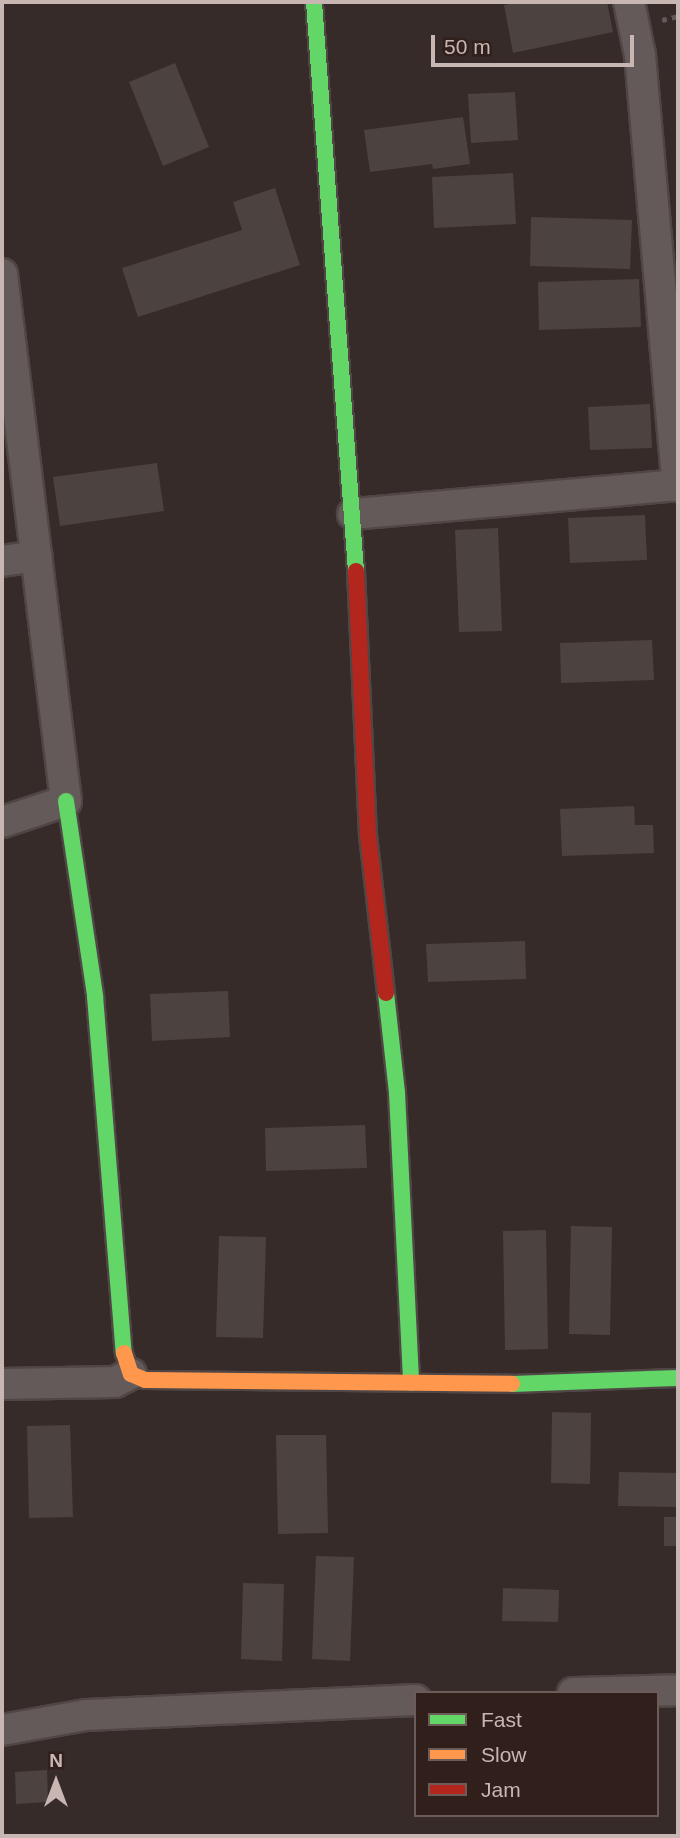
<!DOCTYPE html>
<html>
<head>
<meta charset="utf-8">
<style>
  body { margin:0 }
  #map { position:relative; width:680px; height:1838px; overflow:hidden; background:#362b29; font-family:Arial,sans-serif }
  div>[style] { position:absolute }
  .building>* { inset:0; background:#4c4240 }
  .path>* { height:4.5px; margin-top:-2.25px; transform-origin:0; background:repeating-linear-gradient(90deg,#635959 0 5px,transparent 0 10px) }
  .roads { filter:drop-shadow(2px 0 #4f4645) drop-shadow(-2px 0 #4f4645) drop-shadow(0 2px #4f4645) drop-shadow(0 -2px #4f4645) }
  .street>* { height:30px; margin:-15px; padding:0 15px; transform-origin:15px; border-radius:15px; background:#645a59 }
  .fast>* { height:16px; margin:-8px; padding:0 8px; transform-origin:8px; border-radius:8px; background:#63d668 }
  .slow>* { height:16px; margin:-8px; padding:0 8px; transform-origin:8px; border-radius:8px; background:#ff974d }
  .jam>* { height:16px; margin:-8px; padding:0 8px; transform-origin:8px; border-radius:8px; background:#b3261e }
  span { translate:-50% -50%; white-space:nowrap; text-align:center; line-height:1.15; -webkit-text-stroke:6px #311f1c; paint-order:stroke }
  .frame { position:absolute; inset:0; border:4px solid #c8b6b3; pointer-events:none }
  .legend { position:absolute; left:414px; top:1691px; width:245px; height:126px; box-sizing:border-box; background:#311f1c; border:2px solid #6d5b58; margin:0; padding:9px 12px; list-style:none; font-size:21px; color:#c8b6b3 }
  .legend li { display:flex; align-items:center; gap:14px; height:35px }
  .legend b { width:35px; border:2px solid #6d5b58 }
  .north { position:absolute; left:21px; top:1747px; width:70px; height:70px; -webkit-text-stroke:5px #311f1c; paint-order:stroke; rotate:0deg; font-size:19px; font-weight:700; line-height:28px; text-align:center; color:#c8b6b3 }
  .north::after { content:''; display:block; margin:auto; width:24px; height:32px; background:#c8b6b3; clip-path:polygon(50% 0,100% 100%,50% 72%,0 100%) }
  .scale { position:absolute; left:431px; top:35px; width:203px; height:32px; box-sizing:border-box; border:4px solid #c8b6b3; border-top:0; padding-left:9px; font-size:21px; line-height:24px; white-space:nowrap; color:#c8b6b3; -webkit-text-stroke:5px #311f1c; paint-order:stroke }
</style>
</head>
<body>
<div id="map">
  <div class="building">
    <i style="clip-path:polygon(521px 2px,607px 2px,613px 32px,513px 53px,504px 5px)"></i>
    <i style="clip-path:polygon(175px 63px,209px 147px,163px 166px,129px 82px)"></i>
    <i style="clip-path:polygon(515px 92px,518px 140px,471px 143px,468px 94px)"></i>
    <i style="clip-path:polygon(463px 117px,470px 164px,433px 169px,432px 164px,370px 172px,364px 130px)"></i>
    <i style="clip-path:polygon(513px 173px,516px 224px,434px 228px,432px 177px)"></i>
    <i style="clip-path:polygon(275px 188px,300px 265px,138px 317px,122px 268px,242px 230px,233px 202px)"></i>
    <i style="clip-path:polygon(531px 217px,632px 220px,630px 269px,530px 266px)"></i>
    <i style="clip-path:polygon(639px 279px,641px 327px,539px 330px,538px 282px)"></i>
    <i style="clip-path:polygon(650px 404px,652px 448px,590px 450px,588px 407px)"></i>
    <i style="clip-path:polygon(157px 463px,164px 511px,60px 526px,53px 477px)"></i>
    <i style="clip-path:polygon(645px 515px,647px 560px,570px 563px,568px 518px)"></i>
    <i style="clip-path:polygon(498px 528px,502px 631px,459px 632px,455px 530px)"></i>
    <i style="clip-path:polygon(652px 640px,654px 680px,561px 683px,560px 643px)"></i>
    <i style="clip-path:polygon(634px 806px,635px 825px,653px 825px,654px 853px,562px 856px,560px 809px)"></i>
    <i style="clip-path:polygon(525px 941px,526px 979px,428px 982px,426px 944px)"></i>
    <i style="clip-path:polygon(228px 991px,230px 1037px,152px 1041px,150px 994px)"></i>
    <i style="clip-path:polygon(365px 1125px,367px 1168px,266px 1171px,265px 1128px)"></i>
    <i style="clip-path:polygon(571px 1226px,612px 1227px,610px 1335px,569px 1334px)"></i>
    <i style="clip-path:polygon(546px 1230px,548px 1349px,505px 1350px,503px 1231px)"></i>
    <i style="clip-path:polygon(219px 1236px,266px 1237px,263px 1338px,216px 1337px)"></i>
    <i style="clip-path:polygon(552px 1412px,591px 1413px,590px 1484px,551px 1483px)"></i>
    <i style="clip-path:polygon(70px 1425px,73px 1517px,29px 1518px,27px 1426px)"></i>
    <i style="clip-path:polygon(276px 1435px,326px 1435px,328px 1533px,278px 1534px)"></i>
    <i style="clip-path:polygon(619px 1472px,678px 1473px,678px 1507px,618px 1506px)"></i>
    <i style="clip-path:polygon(664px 1517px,678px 1517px,678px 1546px,664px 1546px)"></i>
    <i style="clip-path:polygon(316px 1556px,354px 1557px,350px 1661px,312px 1659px)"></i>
    <i style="clip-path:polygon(243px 1583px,284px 1584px,282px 1661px,241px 1659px)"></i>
    <i style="clip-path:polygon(503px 1588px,559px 1590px,558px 1622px,502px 1621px)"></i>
    <i style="clip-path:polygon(47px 1770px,48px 1802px,16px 1804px,15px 1772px)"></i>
  </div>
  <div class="path">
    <i style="left:662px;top:20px;width:16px;rotate:-14deg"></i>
  </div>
  <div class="roads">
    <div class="street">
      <i style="left:629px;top:2px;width:54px;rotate:78.3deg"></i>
      <i style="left:640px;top:55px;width:433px;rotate:85deg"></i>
      <i style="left:2px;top:274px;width:531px;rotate:83.08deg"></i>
      <i style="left:66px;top:801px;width:67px;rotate:161.8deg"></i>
      <i style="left:353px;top:514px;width:326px;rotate:-5.1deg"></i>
      <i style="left:2px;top:561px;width:35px;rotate:-8deg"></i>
      <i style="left:2px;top:1384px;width:113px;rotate:-1deg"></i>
      <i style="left:115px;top:1382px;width:18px;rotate:-27deg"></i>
      <i style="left:573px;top:1693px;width:105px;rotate:-1.6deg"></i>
      <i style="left:2px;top:1730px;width:85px;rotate:-10.1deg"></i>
      <i style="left:86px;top:1715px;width:330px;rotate:-2.6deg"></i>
    </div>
    <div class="fast">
      <i style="left:314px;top:2px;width:571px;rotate:85.78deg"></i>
      <i style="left:66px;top:801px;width:197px;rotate:81.5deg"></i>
      <i style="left:95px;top:996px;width:358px;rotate:85.4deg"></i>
      <i style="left:386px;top:993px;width:101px;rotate:83.7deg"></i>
      <i style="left:397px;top:1093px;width:290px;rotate:87.2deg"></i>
      <i style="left:512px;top:1384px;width:166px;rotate:-2.1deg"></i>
    </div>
    <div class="slow">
      <i style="left:124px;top:1353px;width:22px;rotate:72deg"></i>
      <i style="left:131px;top:1374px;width:15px;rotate:23deg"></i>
      <i style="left:145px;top:1380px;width:367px;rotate:0.6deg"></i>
    </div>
    <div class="jam">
      <i style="left:356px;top:571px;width:264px;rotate:87.4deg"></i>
      <i style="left:368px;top:835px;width:159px;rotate:83.5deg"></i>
    </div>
  </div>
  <div class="frame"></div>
  <ul class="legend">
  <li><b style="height:9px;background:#63d668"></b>Fast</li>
  <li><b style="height:9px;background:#ff974d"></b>Slow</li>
  <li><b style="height:9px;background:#b3261e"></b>Jam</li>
  </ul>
  <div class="north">N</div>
  <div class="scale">50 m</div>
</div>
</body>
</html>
